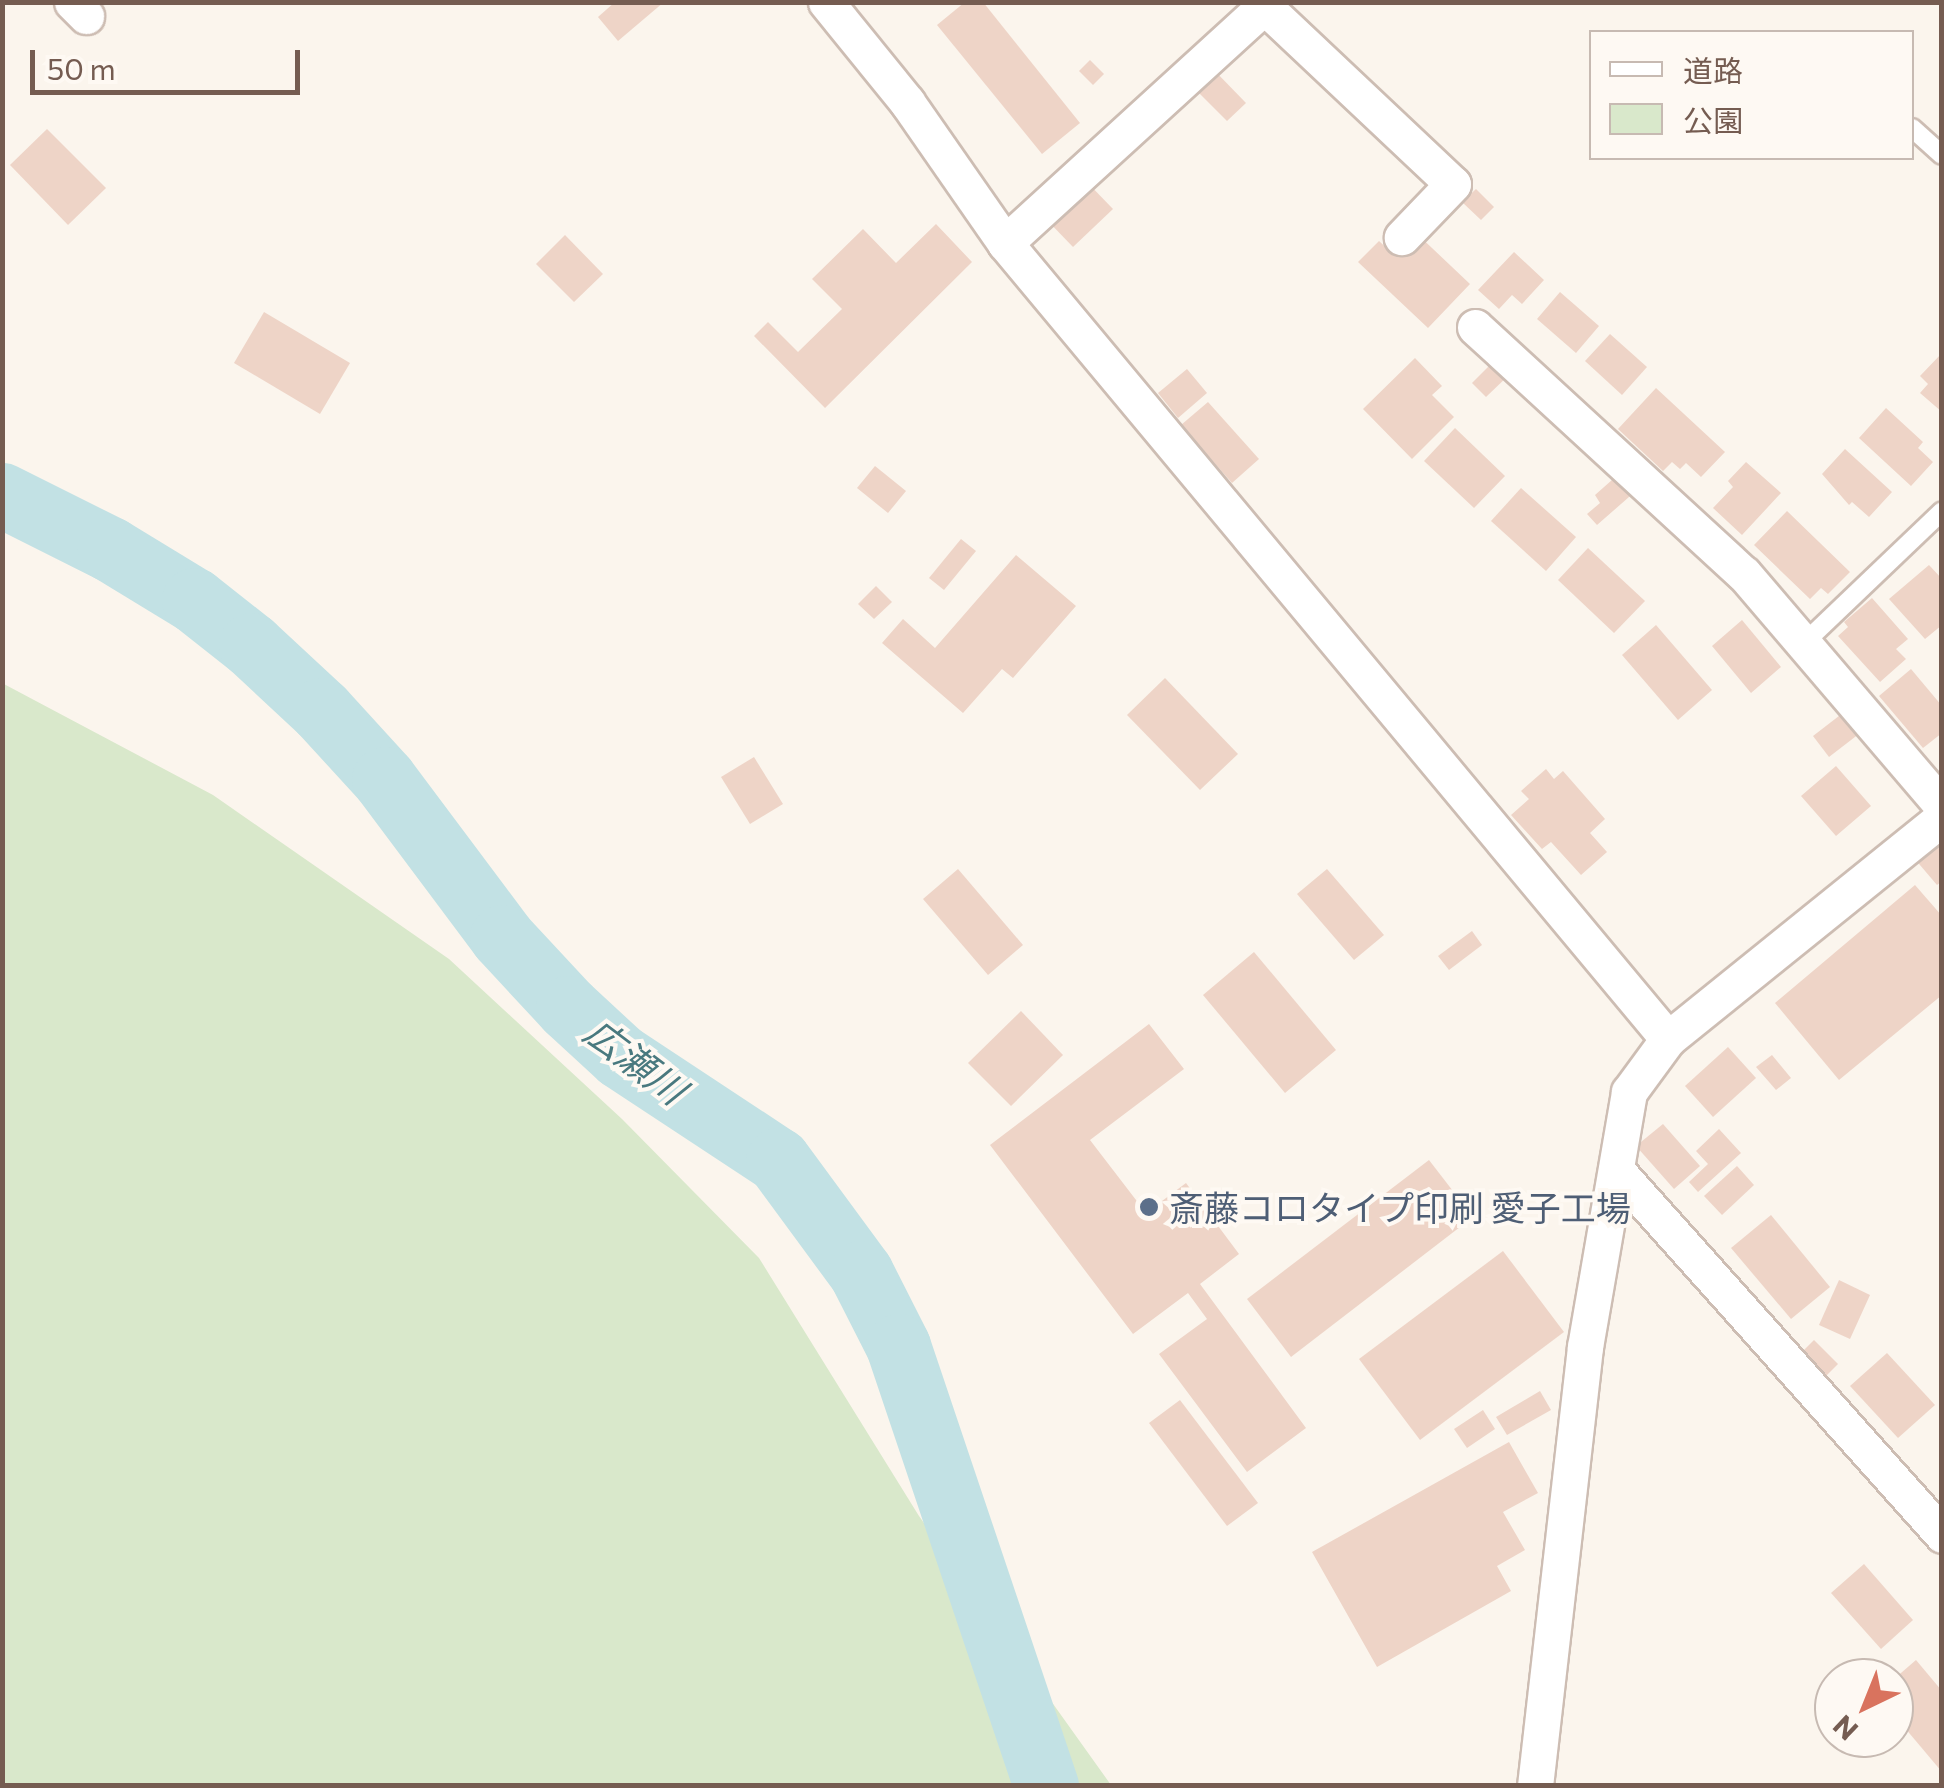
<!DOCTYPE html>
<html>
<head>
<meta charset="utf-8">
<style>
  body { margin:0 }
  #map { position:relative; width:1944px; height:1788px; overflow:hidden; background:#fbf5ed; font-family:Commissioner,"Noto Sans JP",sans-serif }
  div>[style] { position:absolute }
  .green>* { inset:0; background:#d9e8cb }
  .river>* { height:65px; margin:-32.5px; padding:0 32.5px; transform-origin:32.5px; border-radius:32.5px; background:#c2e1e4 }
  .building>* { inset:0; background:#eed4c7 }
  .roads { filter:drop-shadow(2px 0 #cdbdb3) drop-shadow(-2px 0 #cdbdb3) drop-shadow(0 2px #cdbdb3) drop-shadow(0 -2px #cdbdb3) }
  .service>* { height:18px; margin:-9px; padding:0 9px; transform-origin:9px; border-radius:9px; background:#fff }
  .minor>* { height:35px; margin:-17.5px; padding:0 17.5px; transform-origin:17.5px; border-radius:17.5px; background:#fff }
  .dots>* { width:28px; height:28px; translate:-50% -50%; box-sizing:border-box; border:5px solid #fef9f3; border-radius:50% }
  span { translate:-50% -50%; white-space:nowrap; text-align:center; line-height:1.15; -webkit-text-stroke:8px #fef9f3; paint-order:stroke }
  .service-label { font-size:35px; color:#4e5e75 }
  .left { translate:0 -50%; text-align:left }
  .water-label { font-size:38px; color:#49797f; font-style:italic }
  .frame { position:absolute; inset:0; border:5px solid #755c51; pointer-events:none }
  .legend { position:absolute; left:1589px; top:30px; width:325px; height:130px; box-sizing:border-box; background:#fef9f3; border:2px solid #c7bab2; margin:0; padding:12px 18px; list-style:none; font-size:30px; color:#755c51 }
  .legend li { display:flex; align-items:center; gap:20px; height:50px }
  .legend b { width:50px; border:2px solid #c7bab2 }
  .north { position:absolute; left:1814px; top:1658px; width:100px; height:100px; box-sizing:border-box; background:#fef9f3; border:2px solid #c7bab2; border-radius:50%; rotate:223deg; font-size:28px; font-weight:700; line-height:40px; text-align:center; color:#755c51 }
  .north::after { content:''; display:block; margin:auto; width:35px; height:45px; background:#d9735e; clip-path:polygon(50% 0,100% 100%,50% 72%,0 100%) }
  .scale { position:absolute; left:30px; top:50px; width:270px; height:45px; box-sizing:border-box; border:5px solid #755c51; border-top:0; padding-left:12px; font-size:30px; line-height:35px; white-space:nowrap; color:#755c51; -webkit-text-stroke:8px #fef9f3; paint-order:stroke }
</style>
</head>
<body>
<div id="map">
  <div class="green">
    <i style="clip-path:polygon(2px 683px,213px 795px,449px 959px,622px 1119px,759px 1258px,919px 1516px,1111px 1785px,3px 1785px)"></i>
  </div>
  <div class="river">
    <i style="left:2px;top:495px;width:121px;rotate:26.6deg"></i>
    <i style="left:110px;top:549px;width:98px;rotate:31.3deg"></i>
    <i style="left:194px;top:600px;width:73px;rotate:38.3deg"></i>
    <i style="left:251px;top:645px;width:96px;rotate:42.9deg"></i>
    <i style="left:321px;top:710px;width:93px;rotate:47.6deg"></i>
    <i style="left:384px;top:779px;width:197px;rotate:53.2deg"></i>
    <i style="left:502px;top:937px;width:97px;rotate:47.1deg"></i>
    <i style="left:568px;top:1008px;width:71px;rotate:42.7deg"></i>
    <i style="left:620px;top:1056px;width:189px;rotate:33.4deg"></i>
    <i style="left:778px;top:1160px;width:140px;rotate:53.7deg"></i>
    <i style="left:861px;top:1273px;width:82px;rotate:63.1deg"></i>
    <i style="left:898px;top:1346px;width:464px;rotate:71.4deg"></i>
  </div>
  <div class="building">
    <i style="clip-path:polygon(615px 2px,664px 2px,618px 41px,598px 17px)"></i>
    <i style="clip-path:polygon(965px 2px,983px 2px,1080px 123px,1042px 154px,937px 25px)"></i>
    <i style="clip-path:polygon(1090px 60px,1104px 74px,1093px 85px,1079px 71px)"></i>
    <i style="clip-path:polygon(1212px 68px,1246px 103px,1227px 121px,1193px 87px)"></i>
    <i style="clip-path:polygon(47px 129px,106px 188px,68px 225px,10px 165px)"></i>
    <i style="clip-path:polygon(1084px 179px,1113px 209px,1073px 247px,1044px 217px)"></i>
    <i style="clip-path:polygon(1476px 189px,1494px 207px,1481px 220px,1462px 202px)"></i>
    <i style="clip-path:polygon(936px 224px,972px 262px,825px 408px,754px 336px,768px 322px,798px 352px,842px 309px,812px 279px,863px 229px,896px 263px)"></i>
    <i style="clip-path:polygon(1413px 230px,1470px 284px,1428px 328px,1358px 262px,1379px 241px,1392px 253px)"></i>
    <i style="clip-path:polygon(565px 235px,603px 274px,574px 302px,536px 264px)"></i>
    <i style="clip-path:polygon(1514px 252px,1544px 280px,1522px 304px,1512px 295px,1499px 309px,1478px 290px)"></i>
    <i style="clip-path:polygon(1560px 292px,1599px 326px,1576px 353px,1537px 319px)"></i>
    <i style="clip-path:polygon(264px 312px,350px 363px,320px 414px,234px 363px)"></i>
    <i style="clip-path:polygon(1610px 334px,1647px 367px,1622px 395px,1585px 361px)"></i>
    <i style="clip-path:polygon(1942px 353px,1942px 412px,1920px 393px,1928px 384px,1920px 376px)"></i>
    <i style="clip-path:polygon(1415px 358px,1442px 386px,1432px 395px,1454px 417px,1412px 459px,1363px 409px)"></i>
    <i style="clip-path:polygon(1495px 360px,1510px 374px,1486px 397px,1472px 383px)"></i>
    <i style="clip-path:polygon(1187px 369px,1207px 393px,1178px 418px,1158px 393px)"></i>
    <i style="clip-path:polygon(1656px 388px,1725px 452px,1701px 477px,1686px 463px,1680px 469px,1672px 462px,1663px 471px,1618px 429px)"></i>
    <i style="clip-path:polygon(1208px 402px,1259px 459px,1232px 483px,1181px 425px)"></i>
    <i style="clip-path:polygon(1886px 408px,1923px 442px,1918px 448px,1933px 462px,1911px 486px,1859px 438px)"></i>
    <i style="clip-path:polygon(1455px 428px,1505px 476px,1474px 508px,1424px 461px)"></i>
    <i style="clip-path:polygon(1845px 449px,1892px 492px,1869px 517px,1852px 502px,1849px 505px,1822px 474px)"></i>
    <i style="clip-path:polygon(1746px 462px,1781px 493px,1742px 535px,1713px 508px,1733px 487px,1728px 481px)"></i>
    <i style="clip-path:polygon(875px 466px,906px 491px,888px 513px,857px 488px)"></i>
    <i style="clip-path:polygon(1621px 472px,1637px 490px,1597px 525px,1587px 514px,1600px 503px,1595px 495px)"></i>
    <i style="clip-path:polygon(1521px 488px,1576px 537px,1546px 571px,1491px 521px)"></i>
    <i style="clip-path:polygon(1787px 511px,1850px 572px,1828px 594px,1821px 588px,1810px 599px,1754px 545px)"></i>
    <i style="clip-path:polygon(961px 539px,976px 551px,944px 590px,929px 578px)"></i>
    <i style="clip-path:polygon(1588px 548px,1645px 601px,1614px 633px,1558px 580px)"></i>
    <i style="clip-path:polygon(1016px 555px,1076px 606px,1013px 678px,1002px 669px,963px 713px,882px 643px,903px 619px,935px 648px)"></i>
    <i style="clip-path:polygon(1929px 565px,1942px 579px,1942px 625px,1925px 639px,1889px 599px)"></i>
    <i style="clip-path:polygon(876px 586px,892px 602px,874px 619px,858px 604px)"></i>
    <i style="clip-path:polygon(1872px 598px,1908px 639px,1896px 649px,1906px 659px,1880px 682px,1838px 636px,1848px 627px,1844px 622px)"></i>
    <i style="clip-path:polygon(1742px 620px,1781px 667px,1751px 693px,1712px 646px)"></i>
    <i style="clip-path:polygon(1656px 625px,1712px 690px,1678px 720px,1622px 655px)"></i>
    <i style="clip-path:polygon(1911px 669px,1942px 706px,1942px 733px,1923px 748px,1879px 696px)"></i>
    <i style="clip-path:polygon(1165px 678px,1238px 754px,1200px 790px,1127px 715px)"></i>
    <i style="clip-path:polygon(1848px 709px,1864px 730px,1829px 757px,1813px 736px)"></i>
    <i style="clip-path:polygon(754px 757px,783px 804px,750px 824px,721px 777px)"></i>
    <i style="clip-path:polygon(1836px 766px,1871px 806px,1836px 836px,1801px 796px)"></i>
    <i style="clip-path:polygon(1546px 769px,1554px 779px,1563px 771px,1605px 819px,1590px 833px,1607px 852px,1581px 875px,1551px 842px,1542px 849px,1511px 815px,1529px 799px,1521px 791px)"></i>
    <i style="clip-path:polygon(1942px 834px,1942px 881px,1937px 885px,1914px 858px)"></i>
    <i style="clip-path:polygon(958px 869px,1023px 945px,988px 975px,923px 899px)"></i>
    <i style="clip-path:polygon(1327px 869px,1384px 935px,1354px 960px,1297px 894px)"></i>
    <i style="clip-path:polygon(1915px 885px,1942px 916px,1942px 995px,1839px 1080px,1775px 1003px)"></i>
    <i style="clip-path:polygon(1472px 931px,1482px 945px,1449px 970px,1438px 956px)"></i>
    <i style="clip-path:polygon(1254px 952px,1336px 1050px,1285px 1093px,1203px 995px)"></i>
    <i style="clip-path:polygon(1021px 1011px,1063px 1055px,1011px 1106px,968px 1063px)"></i>
    <i style="clip-path:polygon(1149px 1024px,1184px 1069px,1090px 1140px,1146px 1213px,1186px 1183px,1239px 1254px,1200px 1284px,1306px 1428px,1247px 1472px,1159px 1354px,1207px 1319px,1188px 1293px,1133px 1334px,990px 1145px)"></i>
    <i style="clip-path:polygon(1728px 1047px,1756px 1078px,1713px 1117px,1685px 1086px)"></i>
    <i style="clip-path:polygon(1772px 1055px,1791px 1078px,1776px 1090px,1756px 1067px)"></i>
    <i style="clip-path:polygon(1663px 1124px,1700px 1166px,1674px 1189px,1636px 1146px)"></i>
    <i style="clip-path:polygon(1719px 1129px,1741px 1153px,1698px 1192px,1689px 1182px,1708px 1164px,1696px 1151px)"></i>
    <i style="clip-path:polygon(1429px 1160px,1473px 1217px,1291px 1357px,1247px 1299px)"></i>
    <i style="clip-path:polygon(1737px 1166px,1754px 1185px,1722px 1215px,1704px 1196px)"></i>
    <i style="clip-path:polygon(1771px 1215px,1830px 1287px,1791px 1319px,1731px 1248px)"></i>
    <i style="clip-path:polygon(1503px 1251px,1564px 1332px,1420px 1440px,1359px 1359px)"></i>
    <i style="clip-path:polygon(1839px 1280px,1870px 1295px,1850px 1339px,1819px 1325px)"></i>
    <i style="clip-path:polygon(1814px 1340px,1838px 1364px,1825px 1377px,1800px 1354px)"></i>
    <i style="clip-path:polygon(1887px 1353px,1935px 1405px,1898px 1438px,1850px 1386px)"></i>
    <i style="clip-path:polygon(1540px 1391px,1551px 1410px,1507px 1435px,1496px 1417px)"></i>
    <i style="clip-path:polygon(1180px 1400px,1258px 1503px,1227px 1526px,1149px 1423px)"></i>
    <i style="clip-path:polygon(1483px 1410px,1495px 1429px,1467px 1448px,1454px 1429px)"></i>
    <i style="clip-path:polygon(1509px 1442px,1538px 1493px,1503px 1512px,1525px 1550px,1497px 1566px,1511px 1591px,1377px 1667px,1312px 1552px)"></i>
    <i style="clip-path:polygon(1864px 1564px,1913px 1620px,1881px 1649px,1831px 1593px)"></i>
    <i style="clip-path:polygon(1916px 1660px,1942px 1691px,1942px 1772px,1894px 1715px,1894px 1679px)"></i>
  </div>
  <div class="roads">
    <div class="service">
      <i style="left:1912px;top:128px;width:40px;rotate:42deg"></i>
      <i style="left:1803px;top:644px;width:192px;rotate:-43.7deg"></i>
    </div>
    <div class="minor">
      <i style="left:72px;top:2px;width:20px;rotate:45deg"></i>
      <i style="left:826px;top:2px;width:129px;rotate:51deg"></i>
      <i style="left:907px;top:102px;width:172px;rotate:55.2deg"></i>
      <i style="left:1005px;top:243px;width:1036px;rotate:50.21deg"></i>
      <i style="left:1265px;top:7px;width:258px;rotate:43.3deg"></i>
      <i style="left:1453px;top:184px;width:74px;rotate:133.9deg"></i>
      <i style="left:1005px;top:243px;width:357px;rotate:-42.4deg"></i>
      <i style="left:1475px;top:327px;width:365px;rotate:42.6deg"></i>
      <i style="left:1744px;top:574px;width:305px;rotate:49.5deg"></i>
      <i style="left:1618px;top:1172px;width:487px;rotate:48.2deg"></i>
      <i style="left:1535px;top:1786px;width:442px;rotate:-83.5deg"></i>
      <i style="left:1585px;top:1347px;width:259px;rotate:-80.2deg"></i>
      <i style="left:1629px;top:1092px;width:66px;rotate:-53.7deg"></i>
      <i style="left:1668px;top:1039px;width:352px;rotate:-38.9deg"></i>
    </div>
  </div>
  <div class="dots">
    <i style="left:1149px;top:1207px;background:#5c6f8a"></i>
  </div>
  <div class="service-label">
    <span class="left" style="left:1169px;top:1207px">斎藤コロタイプ印刷 愛子工場</span>
  </div>
  <div class="water-label">
    <span style="left:636px;top:1060px;rotate:37deg">広瀬川</span>
  </div>
  <div class="frame"></div>
  <ul class="legend">
  <li><b style="height:12px;background:#fff"></b>道路</li>
  <li><b style="height:28px;background:#d9e8cb"></b>公園</li>
  </ul>
  <div class="north">N</div>
  <div class="scale">50 m</div>
</div>
</body>
</html>
